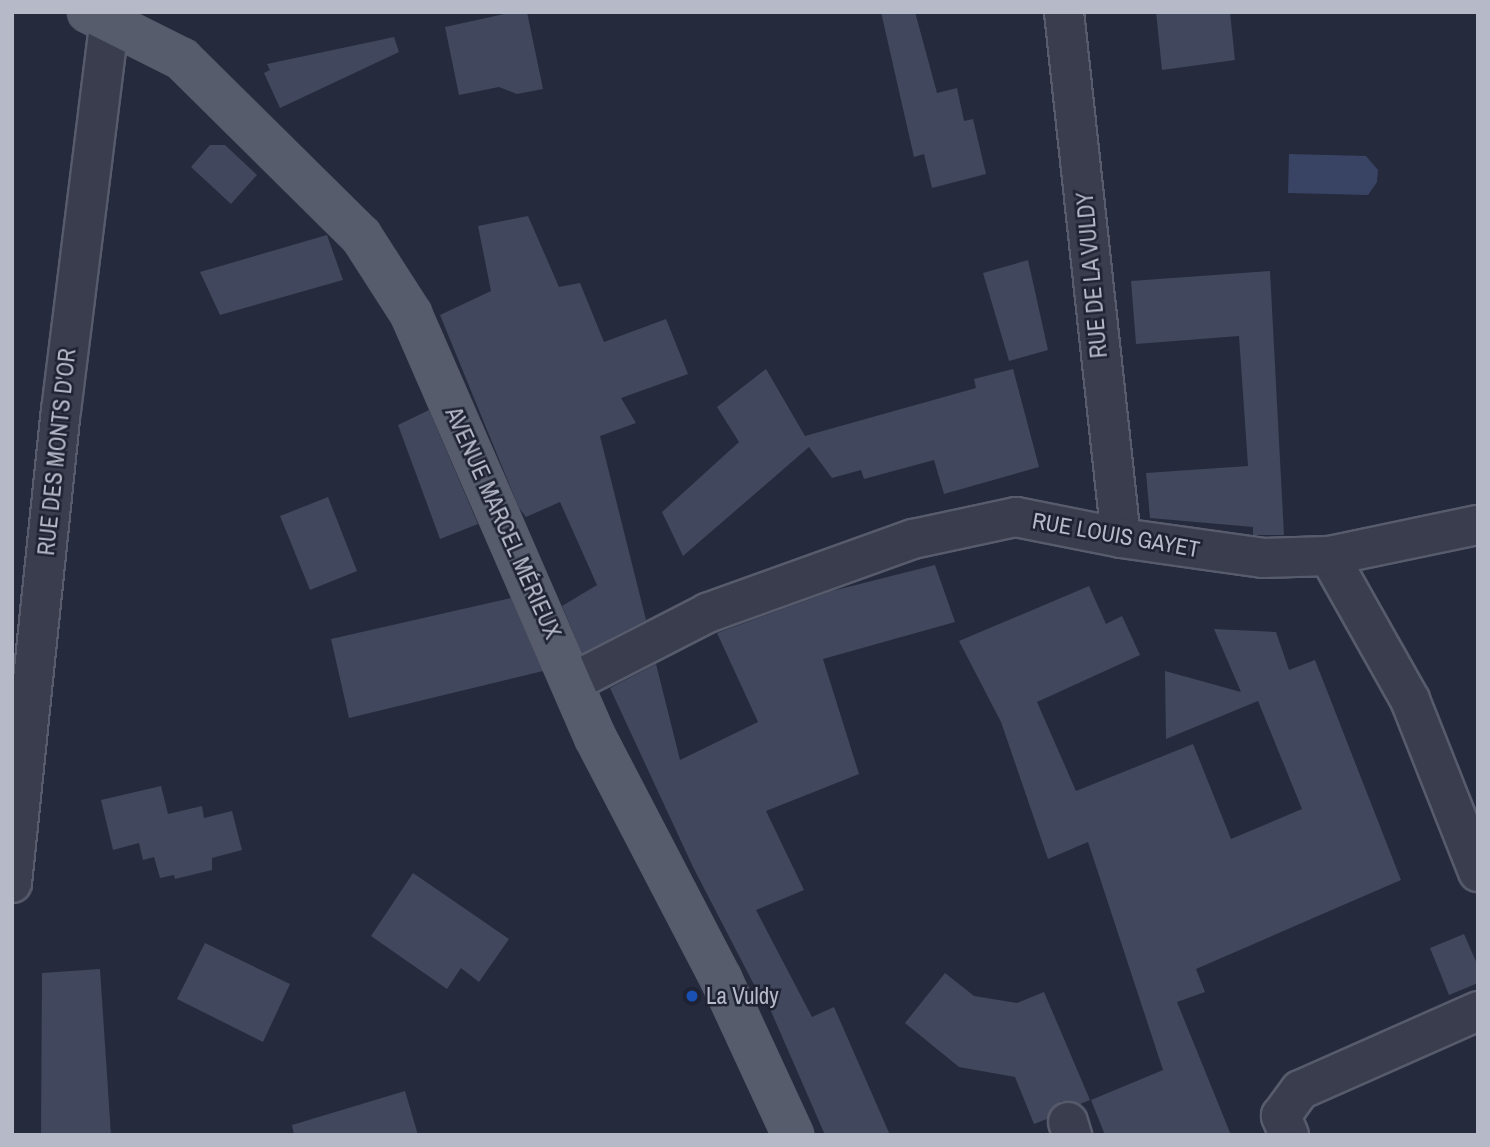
<!DOCTYPE html>
<html>
<head>
<meta charset="utf-8">
<style>
  body { margin:0 }
  #map { position:relative; width:1490px; height:1147px; overflow:hidden; background:#252b3d; font-family:"Archivo Narrow",sans-serif }
  div>[style] { position:absolute }
  .water>* { inset:0; background:#394364 }
  .building>* { inset:0; background:#41475d }
  .roads { filter:drop-shadow(2px 0 #575b6b) drop-shadow(-2px 0 #575b6b) drop-shadow(0 2px #575b6b) drop-shadow(0 -2px #575b6b) }
  .minor>* { height:38px; margin:-19px; padding:0 19px; transform-origin:19px; border-radius:19px; background:#393d4d }
  .major>* { height:38px; margin:-19px; padding:0 19px; transform-origin:19px; border-radius:19px; background:#575c6d }
  .dots>* { width:19px; height:19px; translate:-50% -50%; box-sizing:border-box; border:4px solid #1e2232; border-radius:50% }
  span { translate:-50% -50%; white-space:nowrap; text-align:center; line-height:1.15; -webkit-text-stroke:5px #1e2232; paint-order:stroke }
  .street-label { font-size:23px; color:#b5b9c8 }
  .poi-label { font-size:23px; color:#b5b9c8 }
  .left { translate:0 -50%; text-align:left }
  .frame { position:absolute; inset:0; border:14px solid #b5b9c8; pointer-events:none }
</style>
</head>
<body>
<div id="map">
  <div class="water">
    <i style="clip-path:polygon(1289px 154px,1366px 156px,1378px 170px,1377px 182px,1368px 195px,1288px 193px)"></i>
  </div>
  <div class="building">
    <i style="clip-path:polygon(514px 12px,527px 12px,543px 89px,517px 94px,499px 87px,459px 95px,445px 27px)"></i>
    <i style="clip-path:polygon(881px 12px,915px 12px,937px 93px,957px 88px,964px 121px,973px 119px,986px 174px,932px 188px,924px 154px,914px 157px)"></i>
    <i style="clip-path:polygon(1156px 12px,1230px 12px,1235px 60px,1162px 70px)"></i>
    <i style="clip-path:polygon(394px 37px,399px 52px,280px 108px,264px 73px,270px 70px,267px 64px)"></i>
    <i style="clip-path:polygon(210px 145px,225px 145px,257px 175px,231px 204px,191px 167px)"></i>
    <i style="clip-path:polygon(528px 216px,559px 287px,580px 283px,604px 342px,666px 319px,688px 374px,621px 398px,636px 423px,600px 436px,646px 620px,582px 653px,562px 606px,597px 585px,560px 502px,526px 517px,519px 508px,440px 315px,491px 291px,478px 226px)"></i>
    <i style="clip-path:polygon(327px 235px,343px 280px,220px 315px,200px 272px)"></i>
    <i style="clip-path:polygon(1028px 260px,1048px 350px,1009px 361px,983px 273px)"></i>
    <i style="clip-path:polygon(1270px 271px,1284px 535px,1253px 535px,1253px 527px,1150px 518px,1146px 473px,1248px 466px,1239px 336px,1136px 344px,1131px 281px)"></i>
    <i style="clip-path:polygon(766px 369px,805px 436px,976px 388px,974px 379px,1013px 369px,1039px 467px,944px 494px,934px 460px,864px 479px,861px 470px,832px 478px,809px 447px,683px 556px,662px 512px,739px 442px,717px 407px)"></i>
    <i style="clip-path:polygon(429px 410px,478px 524px,440px 539px,398px 425px)"></i>
    <i style="clip-path:polygon(328px 497px,357px 571px,310px 590px,280px 516px)"></i>
    <i style="clip-path:polygon(935px 565px,955px 622px,823px 659px,859px 774px,766px 811px,804px 890px,756px 910px,812px 1017px,834px 1007px,890px 1135px,825px 1135px,767px 1002px,764px 1004px,693px 867px,610px 688px,656px 664px,680px 760px,758px 722px,717px 633px,832px 591px)"></i>
    <i style="clip-path:polygon(1089px 586px,1106px 624px,1122px 616px,1140px 655px,1037px 702px,1076px 791px,1193px 744px,1231px 839px,1302px 809px,1258px 701px,1166px 739px,1165px 671px,1241px 692px,1214px 629px,1276px 632px,1289px 670px,1315px 660px,1401px 880px,1196px 969px,1205px 992px,1177px 1002px,1231px 1135px,1105px 1135px,1091px 1100px,1163px 1070px,1088px 842px,1048px 859px,1001px 722px,959px 641px)"></i>
    <i style="clip-path:polygon(511px 598px,543px 671px,349px 718px,331px 639px)"></i>
    <i style="clip-path:polygon(161px 786px,168px 814px,202px 806px,204px 818px,232px 811px,242px 850px,212px 858px,212px 870px,175px 879px,174px 875px,160px 878px,154px 857px,143px 860px,139px 843px,113px 850px,101px 800px)"></i>
    <i style="clip-path:polygon(413px 873px,509px 939px,479px 982px,461px 968px,447px 989px,371px 936px)"></i>
    <i style="clip-path:polygon(1464px 934px,1478px 966px,1478px 983px,1449px 995px,1430px 948px)"></i>
    <i style="clip-path:polygon(205px 943px,290px 984px,263px 1042px,177px 999px)"></i>
    <i style="clip-path:polygon(100px 969px,111px 1135px,41px 1135px,42px 973px)"></i>
    <i style="clip-path:polygon(945px 973px,974px 996px,1017px 1003px,1044px 992px,1090px 1100px,1080px 1104px,1061px 1101px,1047px 1119px,1034px 1124px,1015px 1077px,959px 1067px,905px 1023px)"></i>
    <i style="clip-path:polygon(405px 1091px,418px 1135px,294px 1135px,292px 1125px)"></i>
  </div>
  <div class="roads">
    <div class="minor">
      <i style="left:1064px;top:12px;width:529px;rotate:83.82deg"></i>
      <i style="left:1329px;top:556px;width:165px;rotate:60.6deg"></i>
      <i style="left:1410px;top:700px;width:185px;rotate:68.4deg"></i>
      <i style="left:573px;top:682px;width:151px;rotate:-27.2deg"></i>
      <i style="left:707px;top:613px;width:219px;rotate:-19.8deg"></i>
      <i style="left:913px;top:539px;width:105px;rotate:-12.1deg"></i>
      <i style="left:1016px;top:517px;width:107px;rotate:11.3deg"></i>
      <i style="left:1121px;top:538px;width:143px;rotate:8deg"></i>
      <i style="left:1263px;top:558px;width:66px;rotate:-1.7deg"></i>
      <i style="left:1329px;top:556px;width:152px;rotate:-11.8deg"></i>
      <i style="left:12px;top:883px;width:475px;rotate:-84.1deg"></i>
      <i style="left:61px;top:411px;width:402px;rotate:-82.9deg"></i>
      <i style="left:1068px;top:1122px;width:14px;rotate:73deg"></i>
      <i style="left:1289px;top:1135px;width:21px;rotate:-113deg"></i>
      <i style="left:1281px;top:1116px;width:32px;rotate:-54deg"></i>
      <i style="left:1300px;top:1090px;width:195px;rotate:-23.9deg"></i>
    </div>
    <div class="major">
      <i style="left:88px;top:12px;width:105px;rotate:26.6deg"></i>
      <i style="left:182px;top:59px;width:252px;rotate:44.7deg"></i>
      <i style="left:361px;top:236px;width:93px;rotate:57.3deg"></i>
      <i style="left:411px;top:314px;width:461px;rotate:66.5deg"></i>
      <i style="left:595px;top:737px;width:273px;rotate:62.5deg"></i>
      <i style="left:721px;top:979px;width:172px;rotate:65.2deg"></i>
    </div>
  </div>
  <div class="dots">
    <i style="left:692px;top:996px;background:#1a4fb4"></i>
  </div>
  <div class="street-label">
    <span style="left:1092px;top:275px;rotate:-95deg">RUE DE LA VULDY</span>
    <span style="left:57px;top:452px;rotate:-84deg">RUE DES MONTS D'OR</span>
    <span style="left:503px;top:523px;rotate:66deg">AVENUE MARCEL MÉRIEUX</span>
    <span style="left:1116px;top:535px;rotate:10deg">RUE LOUIS GAYET</span>
  </div>
  <div class="poi-label">
    <span class="left" style="left:706px;top:996px">La Vuldy</span>
  </div>
  <div class="frame"></div>
</div>
</body>
</html>
